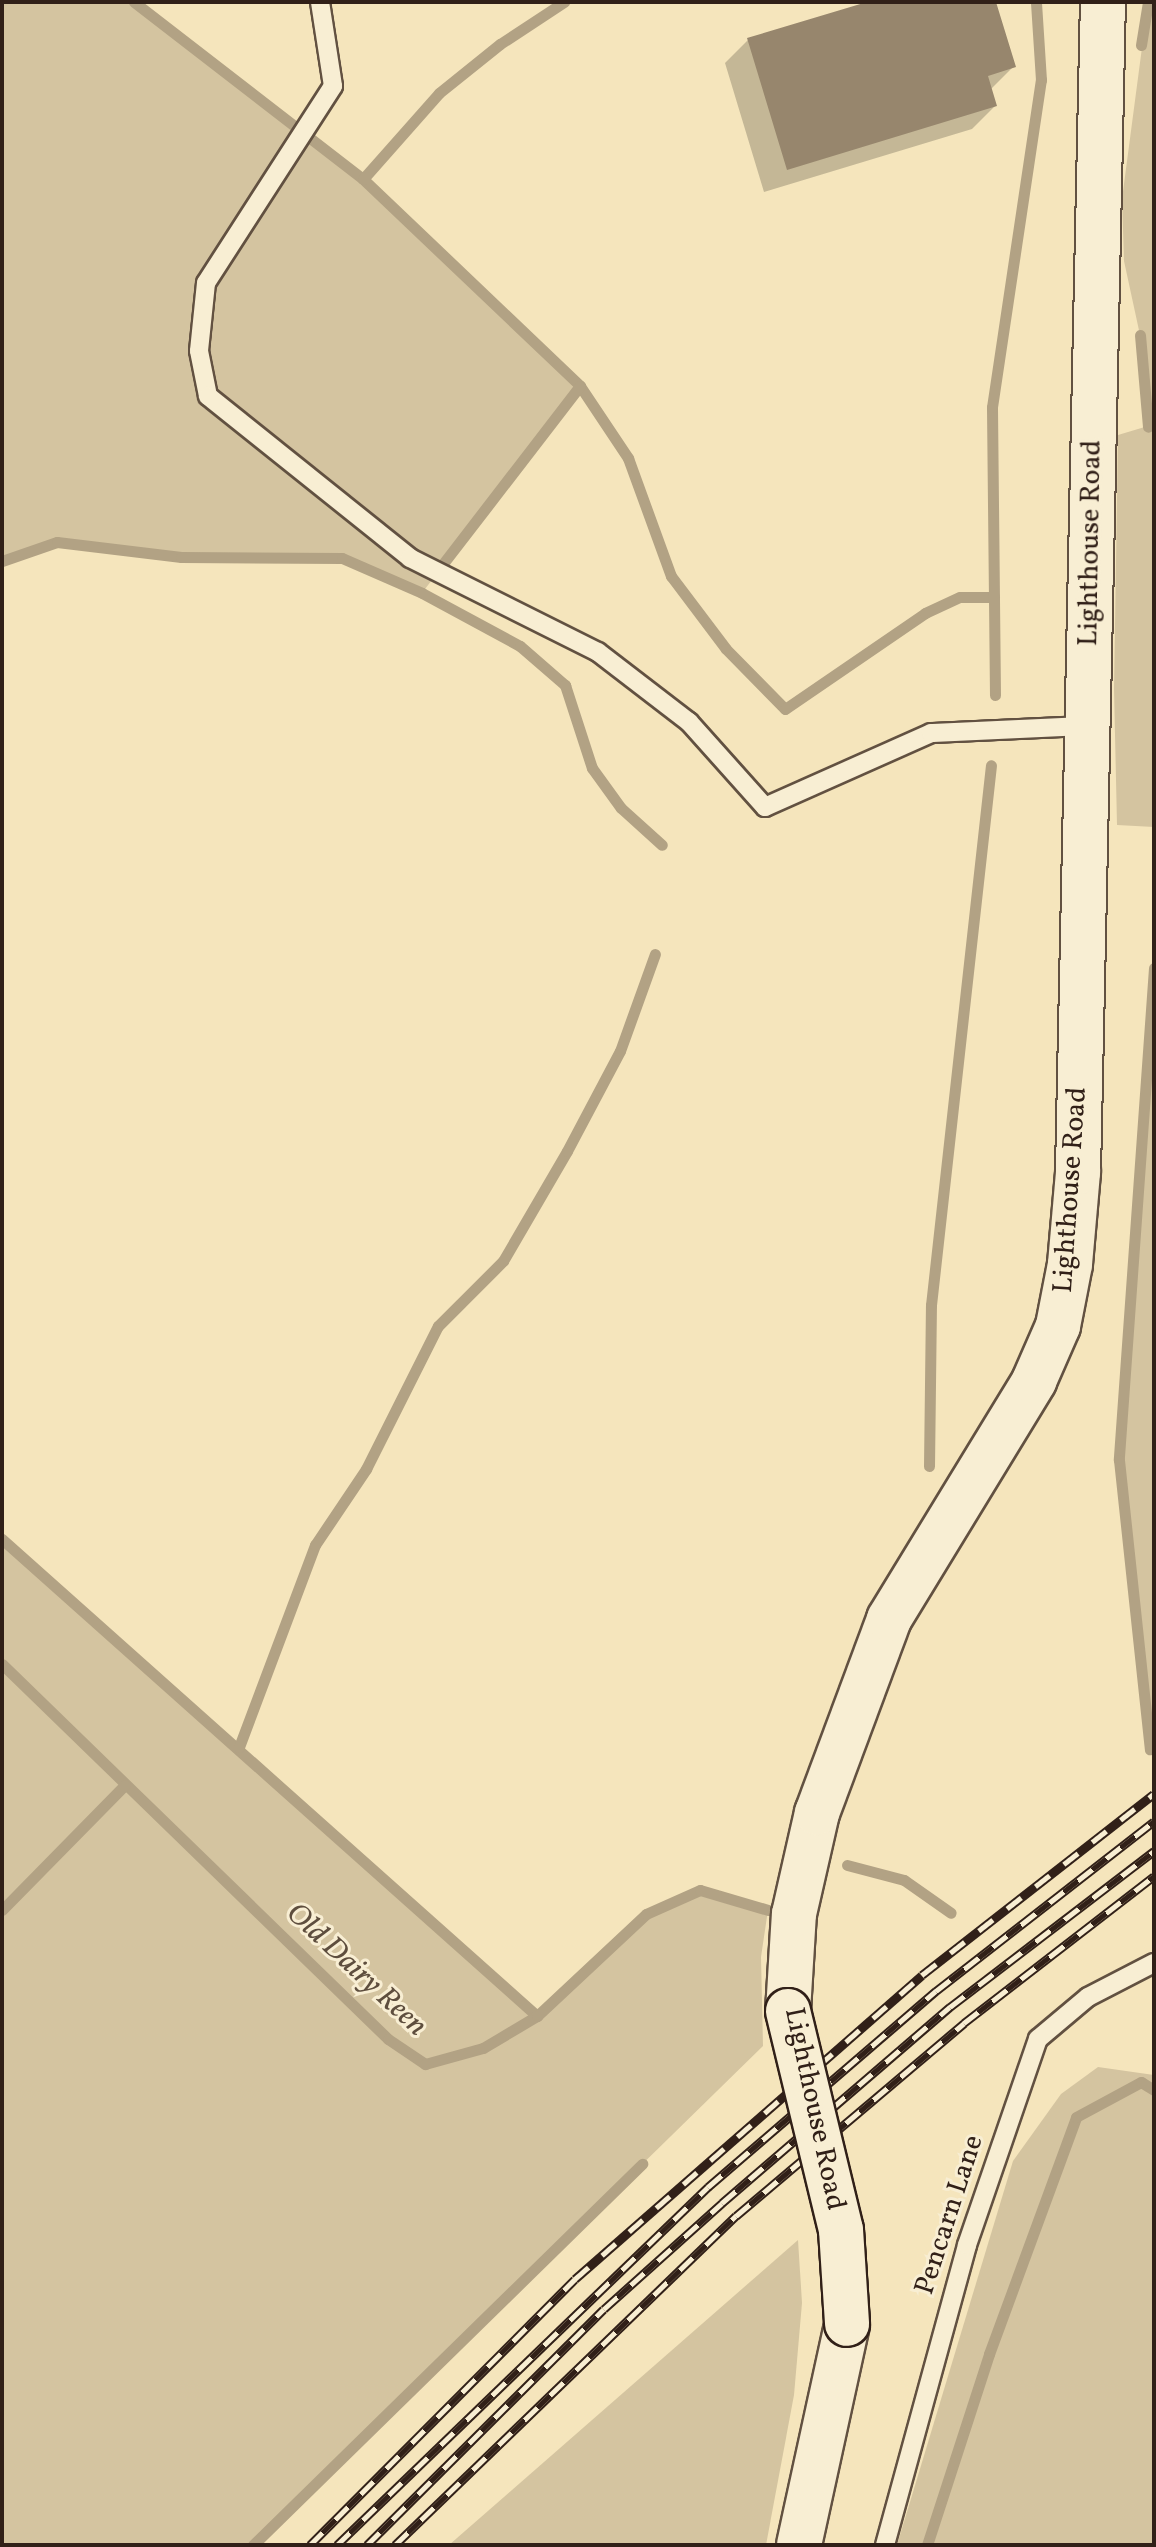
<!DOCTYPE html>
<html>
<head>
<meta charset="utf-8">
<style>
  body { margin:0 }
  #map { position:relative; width:1156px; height:2547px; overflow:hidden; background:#f5e5bc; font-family:Vollkorn,serif }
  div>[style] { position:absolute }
  .green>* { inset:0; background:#d4c4a0 }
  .shadow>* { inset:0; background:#0003 }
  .stream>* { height:11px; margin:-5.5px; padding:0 5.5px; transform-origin:5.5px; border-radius:5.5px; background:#b2a284 }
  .building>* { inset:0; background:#97866d }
  .roads { filter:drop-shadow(2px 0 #625141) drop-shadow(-2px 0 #625141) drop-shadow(0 2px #625141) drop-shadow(0 -2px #625141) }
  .service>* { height:18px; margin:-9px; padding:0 9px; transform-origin:9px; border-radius:9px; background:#f8eed3 }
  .secondary>* { height:44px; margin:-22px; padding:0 22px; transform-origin:22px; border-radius:22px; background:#f8eed3 }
  .rail>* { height:9px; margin-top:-4.5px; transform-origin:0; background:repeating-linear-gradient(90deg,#f8eed3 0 18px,#312018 0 36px); box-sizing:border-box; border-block:2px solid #312018 }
  .bridges { filter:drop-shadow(2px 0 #312018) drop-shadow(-2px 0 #312018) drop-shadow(0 2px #312018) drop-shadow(0 -2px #312018) }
  .secondary-bridge>* { height:44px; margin:-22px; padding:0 22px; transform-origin:22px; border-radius:22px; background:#f8eed3 }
  span { translate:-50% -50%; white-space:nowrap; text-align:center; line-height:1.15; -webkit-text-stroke:6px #f8eed3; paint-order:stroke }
  .street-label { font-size:28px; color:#312018 }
  .water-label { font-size:30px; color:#5e4e3e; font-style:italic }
  .frame { position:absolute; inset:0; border:4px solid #312018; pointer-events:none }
</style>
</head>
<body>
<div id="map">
  <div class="green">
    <i style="clip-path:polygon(2px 2px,134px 2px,165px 23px,363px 179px,580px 386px,422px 593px,342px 558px,181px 557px,57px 542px,2px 561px)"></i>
    <i style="clip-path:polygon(1148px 2px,1154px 2px,1154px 827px,1117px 825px,1114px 689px,1118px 435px,1148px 426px,1140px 335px,1124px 261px,1122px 199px)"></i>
    <i style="clip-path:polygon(1154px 968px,1154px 1747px,1150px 1749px,1119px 1460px)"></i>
    <i style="clip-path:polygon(2px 1539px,537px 2016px,646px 1914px,700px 1890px,768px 1910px,761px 1957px,763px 2046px,253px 2545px,2px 2545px)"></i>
    <i style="clip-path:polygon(1098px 2067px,1154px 2075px,1154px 2545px,897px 2545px,1013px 2161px,1061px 2094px)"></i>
    <i style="clip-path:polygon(798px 2240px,802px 2303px,794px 2395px,766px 2545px,449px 2545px)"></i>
  </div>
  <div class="shadow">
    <i style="clip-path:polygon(874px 2px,994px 2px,1014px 66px,990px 90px,995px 106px,972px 129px,764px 192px,725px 63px,748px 40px)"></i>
  </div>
  <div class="stream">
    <i style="left:134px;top:2px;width:289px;rotate:37.7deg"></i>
    <i style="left:363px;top:179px;width:300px;rotate:43.6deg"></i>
    <i style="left:580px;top:386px;width:87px;rotate:56.3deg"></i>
    <i style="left:628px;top:458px;width:126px;rotate:70deg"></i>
    <i style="left:671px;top:576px;width:91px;rotate:53deg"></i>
    <i style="left:726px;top:649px;width:84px;rotate:45.5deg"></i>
    <i style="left:785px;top:709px;width:170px;rotate:-34.4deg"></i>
    <i style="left:925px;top:613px;width:38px;rotate:-25deg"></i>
    <i style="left:960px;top:597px;width:34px"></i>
    <i style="left:1141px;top:45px;width:44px;rotate:-80.8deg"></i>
    <i style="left:363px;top:179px;width:115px;rotate:-48.5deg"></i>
    <i style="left:439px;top:93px;width:78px;rotate:-38.8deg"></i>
    <i style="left:500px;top:44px;width:77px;rotate:-33.3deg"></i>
    <i style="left:1140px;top:335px;width:92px;rotate:85deg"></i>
    <i style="left:2px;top:561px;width:58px;rotate:-19.1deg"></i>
    <i style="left:57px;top:542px;width:125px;rotate:6.9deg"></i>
    <i style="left:181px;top:557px;width:161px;rotate:0.4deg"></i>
    <i style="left:342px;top:558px;width:87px;rotate:23.6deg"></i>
    <i style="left:422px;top:593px;width:111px;rotate:28.4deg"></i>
    <i style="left:520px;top:646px;width:60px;rotate:40.9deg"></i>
    <i style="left:565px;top:685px;width:87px;rotate:72deg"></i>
    <i style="left:592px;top:768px;width:49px;rotate:54.1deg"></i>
    <i style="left:621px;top:808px;width:55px;rotate:42.1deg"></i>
    <i style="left:442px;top:565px;width:226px;rotate:-52.4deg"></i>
    <i style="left:995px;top:695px;width:288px;rotate:-90.6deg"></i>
    <i style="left:992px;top:407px;width:331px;rotate:-81.5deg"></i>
    <i style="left:1041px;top:80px;width:78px;rotate:-93.7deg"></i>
    <i style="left:1154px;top:968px;width:493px;rotate:94.1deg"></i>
    <i style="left:1119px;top:1460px;width:291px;rotate:83.9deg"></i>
    <i style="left:1150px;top:1749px;width:4px;rotate:-27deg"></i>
    <i style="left:929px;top:1466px;width:161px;rotate:-89.3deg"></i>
    <i style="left:931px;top:1305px;width:543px;rotate:-83.66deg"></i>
    <i style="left:2px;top:1539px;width:717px;rotate:41.72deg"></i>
    <i style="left:2px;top:1664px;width:538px;rotate:44.17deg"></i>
    <i style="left:388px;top:2039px;width:45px;rotate:34deg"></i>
    <i style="left:425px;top:2064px;width:60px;rotate:-15.4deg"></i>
    <i style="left:483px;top:2048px;width:63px;rotate:-30.7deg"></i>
    <i style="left:537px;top:2016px;width:149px;rotate:-43.1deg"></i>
    <i style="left:646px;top:1914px;width:59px;rotate:-24deg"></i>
    <i style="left:700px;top:1890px;width:71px;rotate:16.4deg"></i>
    <i style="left:239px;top:1747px;width:216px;rotate:-69.4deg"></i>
    <i style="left:315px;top:1545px;width:92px;rotate:-56.1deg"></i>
    <i style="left:366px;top:1469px;width:160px;rotate:-63.3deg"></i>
    <i style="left:438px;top:1326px;width:92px;rotate:-45deg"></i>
    <i style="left:503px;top:1261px;width:127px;rotate:-59.8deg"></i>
    <i style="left:567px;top:1151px;width:113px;rotate:-62.1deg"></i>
    <i style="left:620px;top:1051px;width:103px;rotate:-70.2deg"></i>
    <i style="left:847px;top:1865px;width:59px;rotate:14.7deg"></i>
    <i style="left:904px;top:1880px;width:57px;rotate:35.1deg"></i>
    <i style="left:2px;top:1910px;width:175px;rotate:-45.5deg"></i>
    <i style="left:253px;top:2545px;width:545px;rotate:-44.4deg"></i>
    <i style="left:927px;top:2545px;width:201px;rotate:-72deg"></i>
    <i style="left:989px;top:2354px;width:252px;rotate:-69.8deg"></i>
    <i style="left:1076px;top:2117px;width:74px;rotate:-28.3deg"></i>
    <i style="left:1141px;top:2082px;width:15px;rotate:32deg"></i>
  </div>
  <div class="building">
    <i style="clip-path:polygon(867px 2px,996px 2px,1016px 67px,988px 76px,997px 106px,787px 170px,747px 38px)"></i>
  </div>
  <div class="roads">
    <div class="service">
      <i style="left:320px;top:2px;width:85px;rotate:81.2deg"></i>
      <i style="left:333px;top:86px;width:234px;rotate:122.8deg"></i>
      <i style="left:206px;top:283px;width:68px;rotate:95.9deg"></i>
      <i style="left:199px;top:351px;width:46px;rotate:78.7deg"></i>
      <i style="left:208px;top:396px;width:259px;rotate:38.7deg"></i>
      <i style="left:410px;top:558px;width:210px;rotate:26.6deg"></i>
      <i style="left:598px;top:652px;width:115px;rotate:37.6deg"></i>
      <i style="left:689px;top:722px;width:114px;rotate:48.2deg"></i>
      <i style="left:765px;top:807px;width:182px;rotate:-24deg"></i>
      <i style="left:931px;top:733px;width:155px;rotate:-2.6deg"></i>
      <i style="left:885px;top:2545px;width:311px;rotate:-74.7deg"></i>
      <i style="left:967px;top:2245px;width:218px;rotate:-71deg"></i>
      <i style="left:1038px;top:2039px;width:65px;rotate:-40deg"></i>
      <i style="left:1088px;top:1997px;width:74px;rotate:-27.3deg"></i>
    </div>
    <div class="secondary">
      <i style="left:788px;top:2011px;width:97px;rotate:-86.5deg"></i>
      <i style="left:794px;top:1914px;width:104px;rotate:-77.2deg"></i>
      <i style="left:817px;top:1813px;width:207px;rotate:-69.6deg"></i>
      <i style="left:889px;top:1619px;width:279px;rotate:-58.6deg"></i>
      <i style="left:1034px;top:1381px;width:60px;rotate:-66.4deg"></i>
      <i style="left:1058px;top:1326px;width:63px;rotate:-79deg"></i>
      <i style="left:1070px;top:1264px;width:92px;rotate:-85deg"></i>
      <i style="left:1078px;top:1172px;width:1170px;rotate:-88.78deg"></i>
      <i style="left:799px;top:2545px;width:226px;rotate:-77.7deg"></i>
    </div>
  </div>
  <div class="rail">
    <i style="left:310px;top:2545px;width:375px;rotate:-45.1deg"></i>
    <i style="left:575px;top:2279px;width:461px;rotate:-41.2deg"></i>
    <i style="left:922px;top:1975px;width:294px;rotate:-38deg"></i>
    <i style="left:337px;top:2545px;width:516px;rotate:-43.98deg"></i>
    <i style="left:708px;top:2187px;width:301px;rotate:-40.7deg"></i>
    <i style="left:936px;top:1991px;width:276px;rotate:-37.9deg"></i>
    <i style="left:367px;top:2545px;width:334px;rotate:-44.9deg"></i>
    <i style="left:604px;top:2309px;width:159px;rotate:-41.9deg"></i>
    <i style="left:722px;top:2203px;width:301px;rotate:-40.7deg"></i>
    <i style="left:950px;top:2007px;width:257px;rotate:-37.4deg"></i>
    <i style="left:395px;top:2545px;width:474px;rotate:-44deg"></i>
    <i style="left:736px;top:2216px;width:299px;rotate:-40.2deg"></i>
    <i style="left:964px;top:2023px;width:240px;rotate:-37.7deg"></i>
  </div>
  <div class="bridges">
    <div class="secondary-bridge">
      <i style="left:788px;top:2011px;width:225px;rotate:76.4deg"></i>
      <i style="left:841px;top:2230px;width:94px;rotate:86.3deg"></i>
    </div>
  </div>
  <div class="street-label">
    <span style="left:1091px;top:543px;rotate:-89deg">Lighthouse Road</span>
    <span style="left:1071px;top:1190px;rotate:-86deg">Lighthouse Road</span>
    <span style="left:814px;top:2109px;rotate:78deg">Lighthouse Road</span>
    <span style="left:950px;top:2215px;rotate:-72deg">Pencarn Lane</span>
  </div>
  <div class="water-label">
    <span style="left:356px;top:1970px;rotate:43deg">Old Dairy Reen</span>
  </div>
  <div class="frame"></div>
</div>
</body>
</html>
